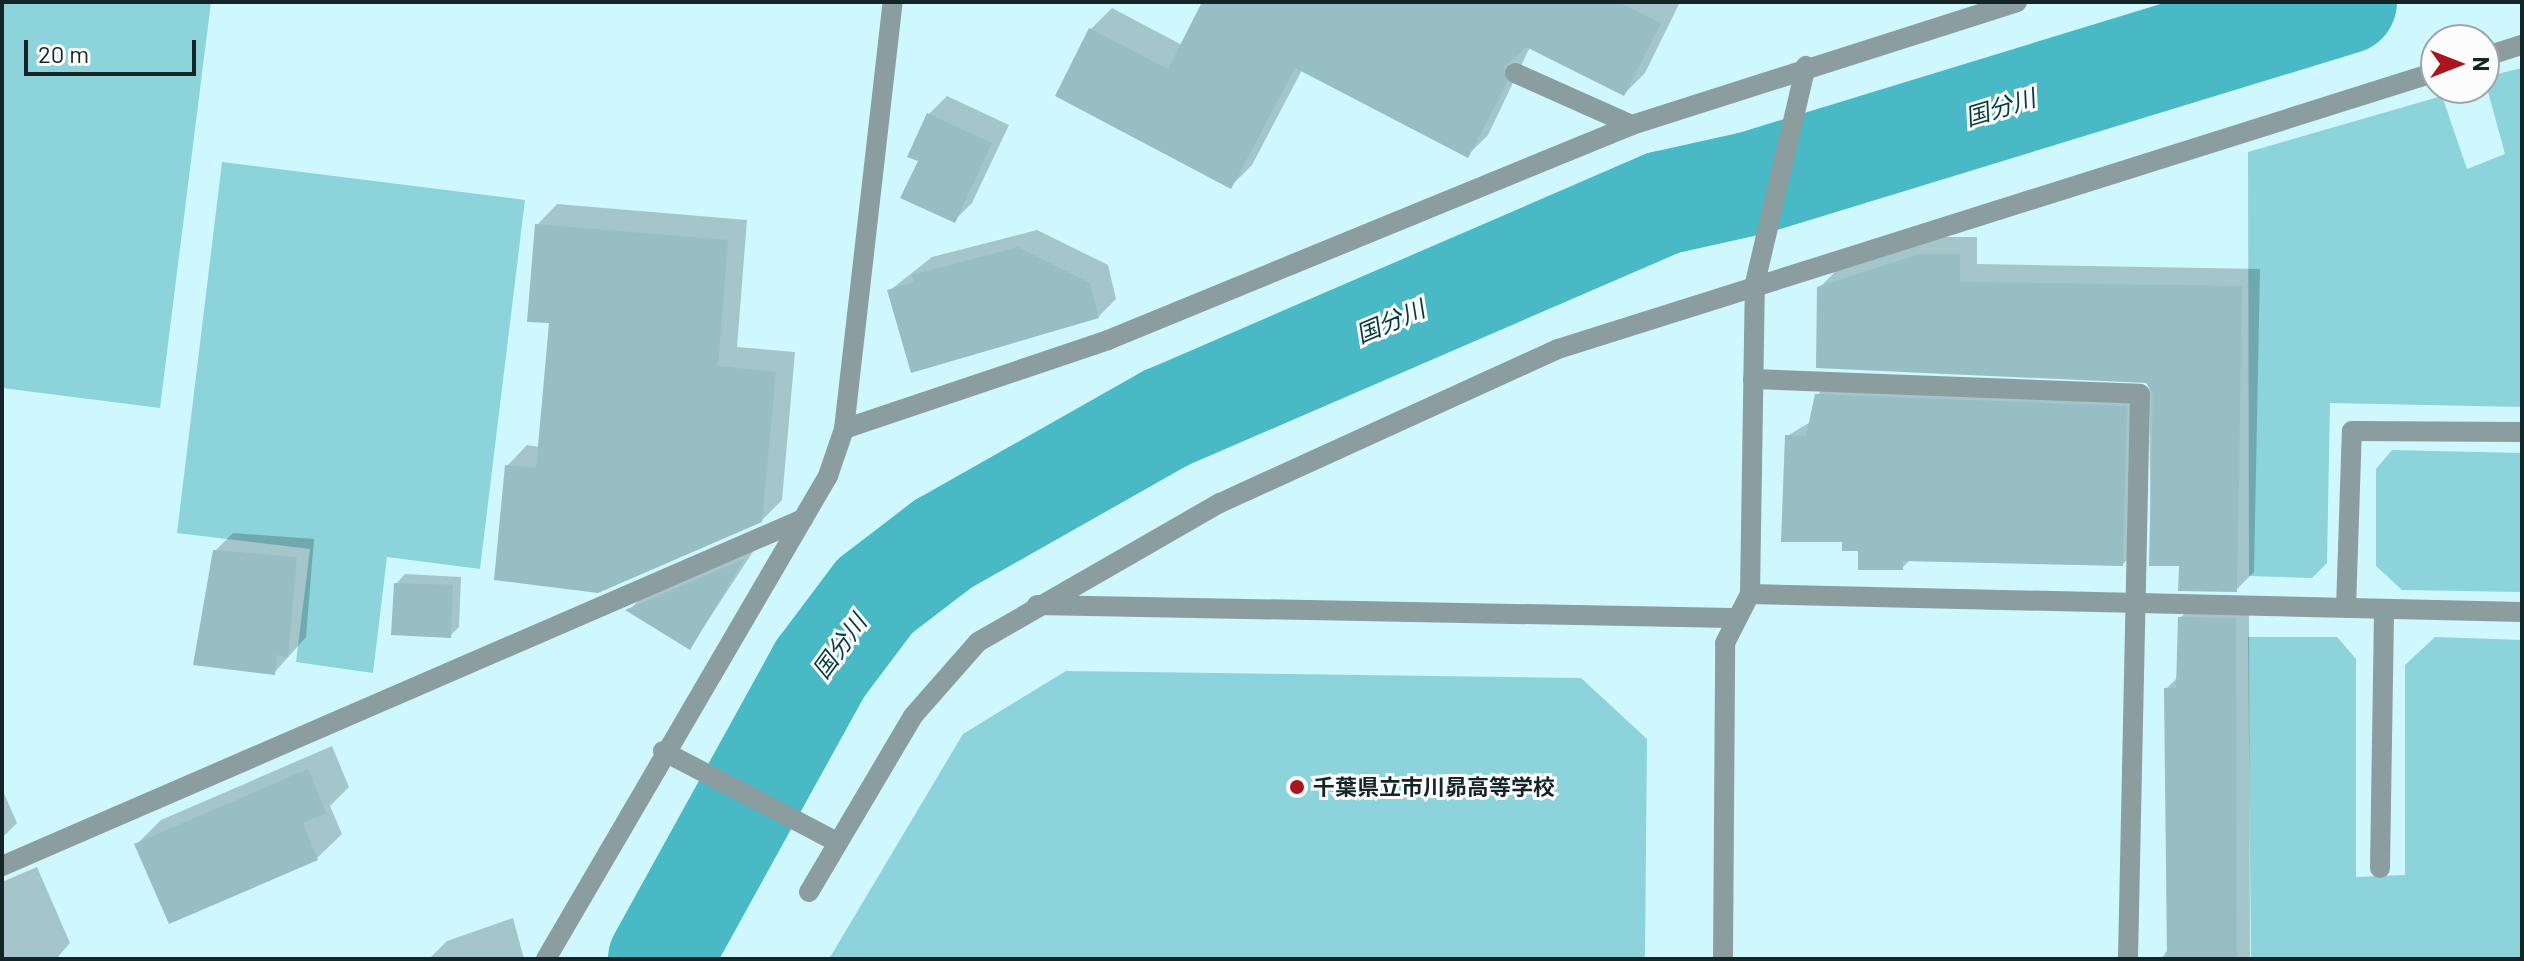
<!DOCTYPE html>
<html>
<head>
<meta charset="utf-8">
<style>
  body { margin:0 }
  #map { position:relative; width:2524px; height:961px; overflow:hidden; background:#cef8fd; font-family:Barlow,"Noto Sans JP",sans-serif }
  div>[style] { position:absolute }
  .green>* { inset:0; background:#8cd3db }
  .shadow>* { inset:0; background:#0003 }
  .river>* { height:104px; margin:-52px; padding:0 52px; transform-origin:52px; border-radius:52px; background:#49b9c5 }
  .building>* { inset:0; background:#96bec3 }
  .street>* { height:20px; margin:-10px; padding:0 10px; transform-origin:10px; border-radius:10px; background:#8c9d9f }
  .dots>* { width:22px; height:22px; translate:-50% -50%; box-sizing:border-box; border:4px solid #fcfcfc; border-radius:50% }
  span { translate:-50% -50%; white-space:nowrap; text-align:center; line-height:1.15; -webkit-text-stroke:6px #fcfcfc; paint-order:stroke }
  .poi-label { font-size:22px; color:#152527; font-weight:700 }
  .left { translate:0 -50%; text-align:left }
  .water-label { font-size:24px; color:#053b40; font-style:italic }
  .frame { position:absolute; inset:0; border:4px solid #152527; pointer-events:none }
  .north { position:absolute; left:2420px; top:24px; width:80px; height:80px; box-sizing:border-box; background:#fcfcfc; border:2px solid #a0a6a7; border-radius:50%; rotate:90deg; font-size:22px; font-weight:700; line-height:32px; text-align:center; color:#152527 }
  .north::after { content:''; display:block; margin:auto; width:28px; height:36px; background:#aa151f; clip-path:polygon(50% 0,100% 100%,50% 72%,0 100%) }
  .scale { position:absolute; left:24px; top:40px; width:172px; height:36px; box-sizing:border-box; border:4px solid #152527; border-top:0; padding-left:10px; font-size:24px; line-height:28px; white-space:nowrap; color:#152527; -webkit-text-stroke:6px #fcfcfc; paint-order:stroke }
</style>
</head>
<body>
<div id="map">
  <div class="green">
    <i style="clip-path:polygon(2px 2px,211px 2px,160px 408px,2px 388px)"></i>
    <i style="clip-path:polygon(2522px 68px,2522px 407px,2330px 403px,2327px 563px,2312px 578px,2249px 576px,2248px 152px,2442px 96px,2467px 169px,2505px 154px,2484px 77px)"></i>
    <i style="clip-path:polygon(222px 162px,525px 200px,480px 569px,387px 557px,373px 673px,296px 662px,310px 549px,177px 533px)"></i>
    <i style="clip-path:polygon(2392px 450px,2522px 453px,2522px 592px,2402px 590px,2376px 566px,2376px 469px)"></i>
    <i style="clip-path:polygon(2248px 637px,2337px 637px,2356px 659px,2356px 877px,2405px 875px,2405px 665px,2435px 637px,2522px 640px,2522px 959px,2251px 959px)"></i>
    <i style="clip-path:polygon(1066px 671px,1581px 678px,1647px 739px,1645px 959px,829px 959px,963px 734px)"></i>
  </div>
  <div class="shadow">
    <i style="clip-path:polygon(1204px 2px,1680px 2px,1645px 73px,1624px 94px,1530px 47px,1488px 135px,1467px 156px,1302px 70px,1252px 165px,1231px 186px,1057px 95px,1091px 29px,1112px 8px,1182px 45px)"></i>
    <i style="clip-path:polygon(947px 96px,1009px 125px,972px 203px,954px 221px,929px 114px)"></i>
    <i style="clip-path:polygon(557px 204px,747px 220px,737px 347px,795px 352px,782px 500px,761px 521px,507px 466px,527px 445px,540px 447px,551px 321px,537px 225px)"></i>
    <i style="clip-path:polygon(1037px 230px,1108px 265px,1116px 299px,1098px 317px,889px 291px,932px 257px)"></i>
    <i style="clip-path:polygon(1938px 237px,1977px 237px,1977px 264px,2260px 269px,2254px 572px,2236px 590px,2181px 564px,2151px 564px,2149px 382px,1819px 288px,1837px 270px)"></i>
    <i style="clip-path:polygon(1833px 380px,2141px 392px,2138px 549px,2123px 564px,1911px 559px,1902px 568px,1860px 549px,1844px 540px,1787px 436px,1812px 421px,1817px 395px)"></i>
    <i style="clip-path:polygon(233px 533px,314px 539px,306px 637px,274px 673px,215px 551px)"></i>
    <i style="clip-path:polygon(758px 544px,690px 648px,629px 610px,646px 593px)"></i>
    <i style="clip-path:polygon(405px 574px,461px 577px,459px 627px,450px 636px,396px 584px)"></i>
    <i style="clip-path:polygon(2194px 604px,2249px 605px,2250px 959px,2161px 959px,2169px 948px,2166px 689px,2179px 676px,2180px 618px)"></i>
    <i style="clip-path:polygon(332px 746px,349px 787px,330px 806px,342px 834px,317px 858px,137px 844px,161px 820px)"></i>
    <i style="clip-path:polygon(2px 789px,17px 823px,2px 838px)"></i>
    <i style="clip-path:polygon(37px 867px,70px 943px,56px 959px,2px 959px,2px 882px)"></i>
    <i style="clip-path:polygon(513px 918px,524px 959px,429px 959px,447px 941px)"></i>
  </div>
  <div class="river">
    <i style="left:660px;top:959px;width:331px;rotate:-61.1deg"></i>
    <i style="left:820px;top:669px;width:91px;rotate:-53deg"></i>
    <i style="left:875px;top:596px;width:86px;rotate:-37.4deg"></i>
    <i style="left:943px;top:544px;width:256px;rotate:-29.5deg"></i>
    <i style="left:1166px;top:418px;width:542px;rotate:-23.39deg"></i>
    <i style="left:1663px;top:203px;width:92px;rotate:-12.5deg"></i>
    <i style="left:1753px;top:183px;width:619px;rotate:-17deg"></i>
  </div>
  <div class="building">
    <i style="clip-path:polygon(1202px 2px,1619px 2px,1661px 23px,1624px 96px,1526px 47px,1504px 67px,1507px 83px,1468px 158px,1295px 68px,1231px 189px,1055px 96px,1089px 28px,1168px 69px)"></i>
    <i style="clip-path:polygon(927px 113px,992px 143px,955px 223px,900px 198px,918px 161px,907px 157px)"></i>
    <i style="clip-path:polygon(535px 224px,728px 240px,718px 366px,776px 372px,762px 522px,598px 593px,494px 580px,505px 465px,536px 468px,549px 323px,527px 322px)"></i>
    <i style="clip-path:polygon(1018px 247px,1090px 283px,1099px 318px,911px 373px,887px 290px,914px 282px,912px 275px)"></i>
    <i style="clip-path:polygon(1919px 254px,1960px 254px,1960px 282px,2242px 286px,2237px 592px,2178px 591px,2179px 566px,2149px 566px,2153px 394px,2146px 383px,1816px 368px,1817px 287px)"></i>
    <i style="clip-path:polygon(1815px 394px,2127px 406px,2123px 566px,1903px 561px,1903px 570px,1858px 570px,1858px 551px,1842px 551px,1842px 542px,1781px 542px,1785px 435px,1806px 436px)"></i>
    <i style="clip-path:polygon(213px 550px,297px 557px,288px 657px,277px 655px,275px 675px,193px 665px)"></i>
    <i style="clip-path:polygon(744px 559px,690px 650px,625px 610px)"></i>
    <i style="clip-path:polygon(394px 583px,453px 585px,451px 638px,391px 635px)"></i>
    <i style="clip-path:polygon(2178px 617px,2236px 618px,2237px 959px,2167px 959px,2164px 688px,2176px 688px)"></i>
    <i style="clip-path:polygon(308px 769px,326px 813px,303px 823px,318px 860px,169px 924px,134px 844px)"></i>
  </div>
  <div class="street">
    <i style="left:2484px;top:57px;width:40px;rotate:-18deg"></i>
    <i style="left:1515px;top:73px;width:128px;rotate:24deg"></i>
    <i style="left:1753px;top:379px;width:387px;rotate:2.2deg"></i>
    <i style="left:2140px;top:394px;width:565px;rotate:91.22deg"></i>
    <i style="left:844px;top:429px;width:279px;rotate:-18.6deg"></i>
    <i style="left:1108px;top:340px;width:566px;rotate:-22.31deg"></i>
    <i style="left:1632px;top:125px;width:404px;rotate:-17.7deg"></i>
    <i style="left:1750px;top:594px;width:772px;rotate:1.34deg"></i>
    <i style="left:1037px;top:605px;width:695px;rotate:1.07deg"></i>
    <i style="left:2346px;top:608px;width:177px;rotate:-88.1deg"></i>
    <i style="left:2352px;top:431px;width:170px;rotate:0.3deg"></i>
    <i style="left:663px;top:751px;width:196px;rotate:27.6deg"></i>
    <i style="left:2px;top:866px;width:873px;rotate:-23.42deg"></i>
    <i style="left:2380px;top:868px;width:259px;rotate:-89.1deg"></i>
    <i style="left:809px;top:892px;width:204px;rotate:-59.4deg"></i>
    <i style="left:913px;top:716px;width:98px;rotate:-48.7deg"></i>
    <i style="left:978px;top:642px;width:279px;rotate:-29.9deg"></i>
    <i style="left:1220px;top:503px;width:371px;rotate:-24.5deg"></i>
    <i style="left:1558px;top:349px;width:921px;rotate:-17.51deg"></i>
    <i style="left:546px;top:959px;width:559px;rotate:-59.72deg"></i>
    <i style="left:828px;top:476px;width:50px;rotate:-71.2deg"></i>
    <i style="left:844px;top:429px;width:430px;rotate:-83.5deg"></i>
    <i style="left:1723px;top:959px;width:316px;rotate:-89.6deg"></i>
    <i style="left:1725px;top:643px;width:55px;rotate:-63deg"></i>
    <i style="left:1750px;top:594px;width:311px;rotate:-89.1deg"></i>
    <i style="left:1755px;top:283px;width:223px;rotate:-76.8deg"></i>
  </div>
  <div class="dots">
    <i style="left:1297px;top:787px;background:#aa151f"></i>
  </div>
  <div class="poi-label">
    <span class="left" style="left:1313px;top:787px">千葉県立市川昴高等学校</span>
  </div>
  <div class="water-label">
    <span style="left:2000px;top:107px;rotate:-17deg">国分川</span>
    <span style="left:1390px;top:321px;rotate:-23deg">国分川</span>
    <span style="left:839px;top:646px;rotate:-54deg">国分川</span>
  </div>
  <div class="frame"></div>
  <div class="north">N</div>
  <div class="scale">20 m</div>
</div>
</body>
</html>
